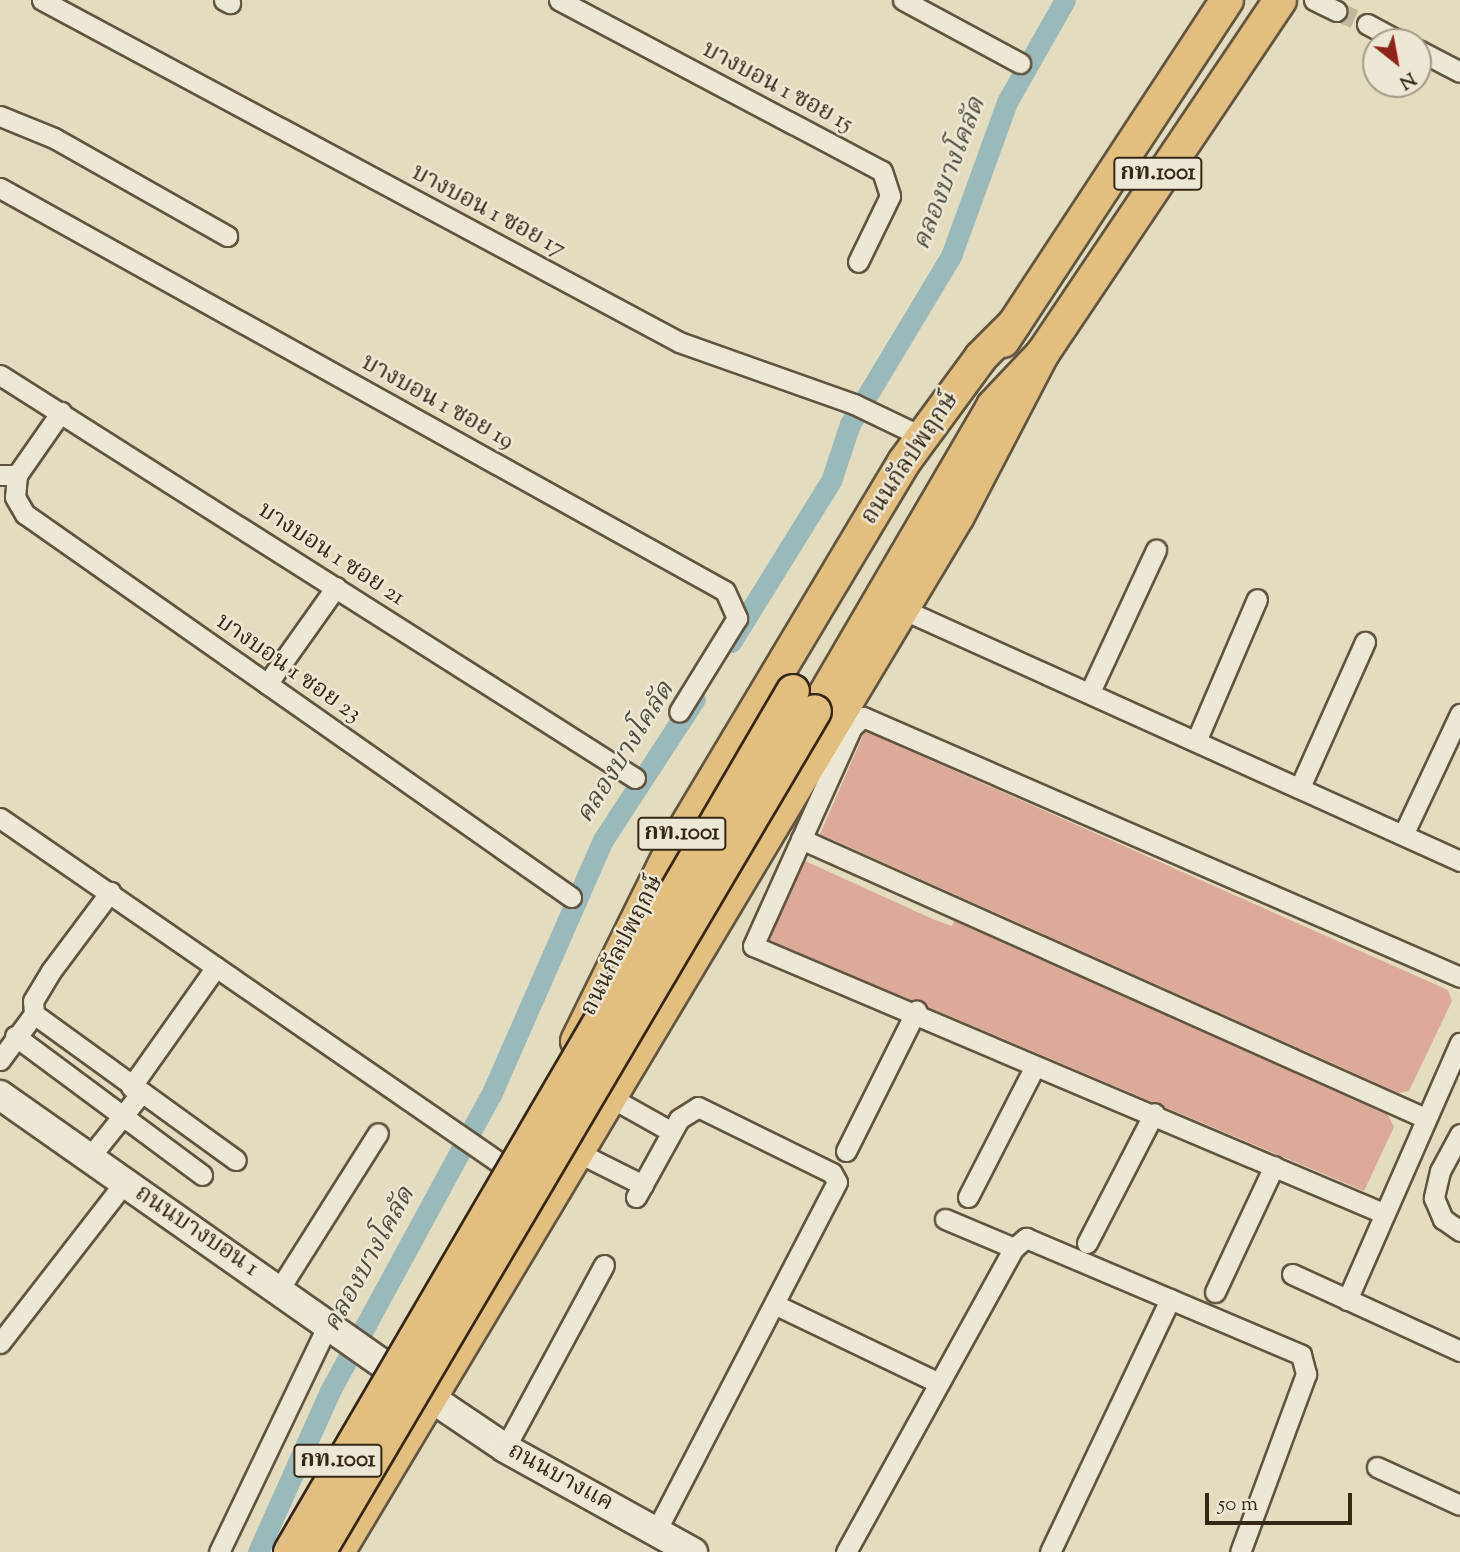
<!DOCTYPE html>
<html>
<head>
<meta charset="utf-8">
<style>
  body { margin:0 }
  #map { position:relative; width:1460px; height:1552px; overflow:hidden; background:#e4dcbe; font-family:"Sorts Mill Goudy","Noto Serif Thai",serif }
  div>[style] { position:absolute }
  .canal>* { height:21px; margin:-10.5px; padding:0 10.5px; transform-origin:10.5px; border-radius:10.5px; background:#99b9bb }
  .building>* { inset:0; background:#da9 }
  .street-tunnel>* { height:19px; margin-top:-9.5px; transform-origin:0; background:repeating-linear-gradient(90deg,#c1b89c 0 19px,transparent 0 29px) }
  .roads { filter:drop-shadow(2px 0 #605440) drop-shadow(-2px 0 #605440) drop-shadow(0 2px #605440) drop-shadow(0 -2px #605440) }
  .street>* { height:19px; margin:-9.5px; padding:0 9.5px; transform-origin:9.5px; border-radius:9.5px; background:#ede8d5 }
  .secondary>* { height:28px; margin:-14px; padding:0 14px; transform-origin:14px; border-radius:14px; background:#ede8d5 }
  .primary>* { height:32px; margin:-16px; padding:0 16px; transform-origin:16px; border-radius:16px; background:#e2be7f }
  .bridges { filter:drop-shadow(2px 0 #342716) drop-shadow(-2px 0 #342716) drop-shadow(0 2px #342716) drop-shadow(0 -2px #342716) }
  .primary-bridge>* { height:32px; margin:-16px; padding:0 16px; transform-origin:16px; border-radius:16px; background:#e2be7f }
  span { translate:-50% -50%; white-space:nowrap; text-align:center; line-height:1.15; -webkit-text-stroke:5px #ede8d5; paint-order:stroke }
  .shield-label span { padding:2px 5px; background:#ede8d5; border:2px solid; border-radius:5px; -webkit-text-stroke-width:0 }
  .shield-label { font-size:23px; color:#342716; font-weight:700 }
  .street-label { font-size:24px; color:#342716 }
  .water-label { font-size:26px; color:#4d4c3f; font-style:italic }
  .north { position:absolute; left:1362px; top:28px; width:70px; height:70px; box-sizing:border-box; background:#ede8d5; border:2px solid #a39b89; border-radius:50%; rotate:149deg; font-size:19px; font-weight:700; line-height:28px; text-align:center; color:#342716 }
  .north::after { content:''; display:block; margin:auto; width:24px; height:32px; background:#8f2418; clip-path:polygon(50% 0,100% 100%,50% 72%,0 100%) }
  .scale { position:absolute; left:1205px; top:1493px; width:147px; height:32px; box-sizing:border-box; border:4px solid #342716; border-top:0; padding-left:9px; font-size:21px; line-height:24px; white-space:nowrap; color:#342716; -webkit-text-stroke:5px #ede8d5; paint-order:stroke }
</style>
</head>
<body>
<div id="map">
  <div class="canal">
    <i style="left:731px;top:642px;width:190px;rotate:-58.2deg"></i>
    <i style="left:831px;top:481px;width:60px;rotate:-71.6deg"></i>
    <i style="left:850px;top:424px;width:196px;rotate:-59deg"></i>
    <i style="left:951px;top:256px;width:164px;rotate:-70deg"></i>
    <i style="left:1007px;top:102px;width:117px;rotate:-60.4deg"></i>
    <i style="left:258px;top:1552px;width:176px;rotate:-65.9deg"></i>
    <i style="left:330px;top:1391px;width:337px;rotate:-61.5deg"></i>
    <i style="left:491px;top:1095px;width:279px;rotate:-66.3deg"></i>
    <i style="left:603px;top:840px;width:168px;rotate:-56.9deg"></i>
  </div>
  <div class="building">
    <i style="clip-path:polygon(865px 731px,1448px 990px,1452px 1001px,1409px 1091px,1399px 1093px,820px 834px)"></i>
    <i style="clip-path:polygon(805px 861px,935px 920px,952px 926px,954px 921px,1388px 1115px,1394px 1127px,1364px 1191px,769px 940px)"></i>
  </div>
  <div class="street-tunnel">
    <i style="left:1337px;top:11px;width:33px;rotate:23deg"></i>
  </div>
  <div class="roads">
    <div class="street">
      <i style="left:42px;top:0;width:723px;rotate:28.23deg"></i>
      <i style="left:679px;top:342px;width:186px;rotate:19.5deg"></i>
      <i style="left:854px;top:404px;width:76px;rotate:25.6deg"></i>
      <i style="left:224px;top:0;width:7px;rotate:27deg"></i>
      <i style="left:559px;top:0;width:365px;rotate:27.9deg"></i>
      <i style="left:882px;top:171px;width:26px;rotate:72deg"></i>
      <i style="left:890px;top:196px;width:73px;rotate:115.9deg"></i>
      <i style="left:903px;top:0;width:133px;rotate:28.3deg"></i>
      <i style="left:1314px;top:0;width:25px;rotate:26deg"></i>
      <i style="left:1367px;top:24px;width:38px;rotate:28deg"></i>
      <i style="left:1418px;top:50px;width:47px;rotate:27.6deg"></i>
      <i style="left:0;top:116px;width:58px;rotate:22.2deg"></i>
      <i style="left:54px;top:138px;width:199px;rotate:29.5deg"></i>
      <i style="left:0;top:188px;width:829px;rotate:29.07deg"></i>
      <i style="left:725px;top:591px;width:30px;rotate:66deg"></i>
      <i style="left:737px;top:618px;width:110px;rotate:121.7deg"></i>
      <i style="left:0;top:375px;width:752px;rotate:32.4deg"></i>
      <i style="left:0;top:475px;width:17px"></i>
      <i style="left:17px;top:475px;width:22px;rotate:95deg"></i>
      <i style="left:15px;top:497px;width:20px;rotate:60deg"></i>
      <i style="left:25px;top:514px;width:667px;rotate:35.05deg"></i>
      <i style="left:17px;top:475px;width:77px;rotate:-55.1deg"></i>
      <i style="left:902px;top:609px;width:612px;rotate:24.3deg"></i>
      <i style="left:267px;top:684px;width:119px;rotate:-54.6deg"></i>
      <i style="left:1090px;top:692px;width:157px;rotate:-65.1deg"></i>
      <i style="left:1197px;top:739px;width:152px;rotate:-66.8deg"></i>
      <i style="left:1300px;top:787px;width:159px;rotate:-65.9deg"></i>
      <i style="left:0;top:818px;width:620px;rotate:34.61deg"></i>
      <i style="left:1403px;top:835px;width:134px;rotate:-64.8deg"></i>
      <i style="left:801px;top:839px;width:684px;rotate:24.09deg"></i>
      <i style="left:34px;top:1014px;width:249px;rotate:35.9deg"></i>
      <i style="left:15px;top:1036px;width:233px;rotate:36.6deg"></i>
      <i style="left:0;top:1060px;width:57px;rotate:-53.5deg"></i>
      <i style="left:34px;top:1014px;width:13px;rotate:-94deg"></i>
      <i style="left:33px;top:1001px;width:35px;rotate:-59deg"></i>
      <i style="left:51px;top:971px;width:99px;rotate:-53.2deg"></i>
      <i style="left:131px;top:1087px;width:147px;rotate:-54.7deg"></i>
      <i style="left:608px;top:1096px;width:73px;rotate:29.4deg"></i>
      <i style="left:1460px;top:1134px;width:42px;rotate:118.4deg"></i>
      <i style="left:1440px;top:1171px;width:28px;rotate:103deg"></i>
      <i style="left:1434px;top:1198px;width:23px;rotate:67deg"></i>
      <i style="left:1443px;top:1219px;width:21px;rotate:35deg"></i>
      <i style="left:575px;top:1151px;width:76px;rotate:26.6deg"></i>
      <i style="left:846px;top:1151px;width:157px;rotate:-63.4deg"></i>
      <i style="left:89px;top:1158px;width:83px;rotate:-51.3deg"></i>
      <i style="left:636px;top:1197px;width:89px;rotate:-61.1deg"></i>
      <i style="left:679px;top:1119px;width:22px;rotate:-32deg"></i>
      <i style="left:698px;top:1107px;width:149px;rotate:26.2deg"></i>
      <i style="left:832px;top:1173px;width:10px;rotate:61deg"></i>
      <i style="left:837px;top:1182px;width:393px;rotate:117.4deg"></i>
      <i style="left:968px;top:1197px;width:147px;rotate:-62.9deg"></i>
      <i style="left:1383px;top:1213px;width:684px;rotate:-157.03deg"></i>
      <i style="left:753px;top:946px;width:240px;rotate:-65.7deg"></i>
      <i style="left:852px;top:727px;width:15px;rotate:-42deg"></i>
      <i style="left:863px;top:717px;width:651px;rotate:23.53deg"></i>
      <i style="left:945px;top:1219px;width:75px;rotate:22.8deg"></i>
      <i style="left:1087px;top:1243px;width:146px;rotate:-62.7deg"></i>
      <i style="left:1292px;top:1274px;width:185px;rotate:24.6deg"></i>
      <i style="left:280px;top:1288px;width:183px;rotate:-57.7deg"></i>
      <i style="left:1215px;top:1292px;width:139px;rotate:-64.9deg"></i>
      <i style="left:1347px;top:1300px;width:281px;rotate:-66.3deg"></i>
      <i style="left:776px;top:1305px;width:178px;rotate:25.6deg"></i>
      <i style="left:0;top:1343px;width:202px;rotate:-52.2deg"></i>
      <i style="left:505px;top:1448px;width:208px;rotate:-61.6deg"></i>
      <i style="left:1377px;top:1467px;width:91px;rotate:24.6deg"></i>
      <i style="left:219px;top:1552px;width:253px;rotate:-64.4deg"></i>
      <i style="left:846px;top:1552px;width:347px;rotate:-61.1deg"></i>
      <i style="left:1014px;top:1248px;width:16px;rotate:-40deg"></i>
      <i style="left:1026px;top:1238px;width:299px;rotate:23deg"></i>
      <i style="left:1301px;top:1355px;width:20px;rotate:75deg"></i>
      <i style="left:1306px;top:1374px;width:190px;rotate:110.3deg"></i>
      <i style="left:1050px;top:1552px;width:280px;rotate:-64.6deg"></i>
    </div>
    <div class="secondary">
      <i style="left:0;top:1095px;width:478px;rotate:35.1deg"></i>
      <i style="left:431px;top:1398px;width:89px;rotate:34deg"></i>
      <i style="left:505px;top:1448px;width:215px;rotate:29deg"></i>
    </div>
    <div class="primary">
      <i style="left:1003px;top:341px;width:408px;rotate:-56.7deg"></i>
      <i style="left:815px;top:711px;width:353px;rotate:-59.7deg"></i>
      <i style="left:993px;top:406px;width:73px;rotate:-46.7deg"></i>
      <i style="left:1043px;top:353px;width:425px;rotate:-56.1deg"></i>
      <i style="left:577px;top:1041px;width:210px;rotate:-63.7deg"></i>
      <i style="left:670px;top:853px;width:456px;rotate:-59.1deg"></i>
      <i style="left:904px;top:462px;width:130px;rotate:-53.7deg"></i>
      <i style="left:981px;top:357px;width:47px;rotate:-45deg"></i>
      <i style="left:338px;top:1552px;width:1207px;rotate:-59.1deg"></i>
      <i style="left:958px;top:516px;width:184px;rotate:-62.5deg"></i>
    </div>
  </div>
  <div class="bridges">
    <div class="primary-bridge">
      <i style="left:290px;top:1552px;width:997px;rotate:-59.71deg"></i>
      <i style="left:319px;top:1552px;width:976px;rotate:-59.47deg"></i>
    </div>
  </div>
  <div class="shield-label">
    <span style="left:1158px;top:174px">กท.1001</span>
    <span style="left:682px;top:834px">กท.1001</span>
    <span style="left:338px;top:1461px">กท.1001</span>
  </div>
  <div class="street-label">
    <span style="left:777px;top:88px;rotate:28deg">บางบอน 1 ซอย 15</span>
    <span style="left:488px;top:212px;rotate:28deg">บางบอน 1 ซอย 17</span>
    <span style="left:437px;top:403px;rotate:29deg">บางบอน 1 ซอย 19</span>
    <span style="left:911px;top:459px;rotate:-56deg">ถนนกัลปพฤกษ์</span>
    <span style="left:331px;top:555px;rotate:33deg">บางบอน 1 ซอย 21</span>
    <span style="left:288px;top:669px;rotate:35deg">บางบอน 1 ซอย 23</span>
    <span style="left:623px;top:946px;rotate:-63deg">ถนนกัลปพฤกษ์</span>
    <span style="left:196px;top:1232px;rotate:34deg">ถนนบางบอน 1</span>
    <span style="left:560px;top:1478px;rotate:29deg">ถนนบางแค</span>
  </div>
  <div class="water-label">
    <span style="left:950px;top:174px;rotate:-69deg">คลองบางโคลัด</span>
    <span style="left:626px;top:753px;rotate:-58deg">คลองบางโคลัด</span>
    <span style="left:370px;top:1260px;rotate:-61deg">คลองบางโคลัด</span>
  </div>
  <div class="north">N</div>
  <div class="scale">50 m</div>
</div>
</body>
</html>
